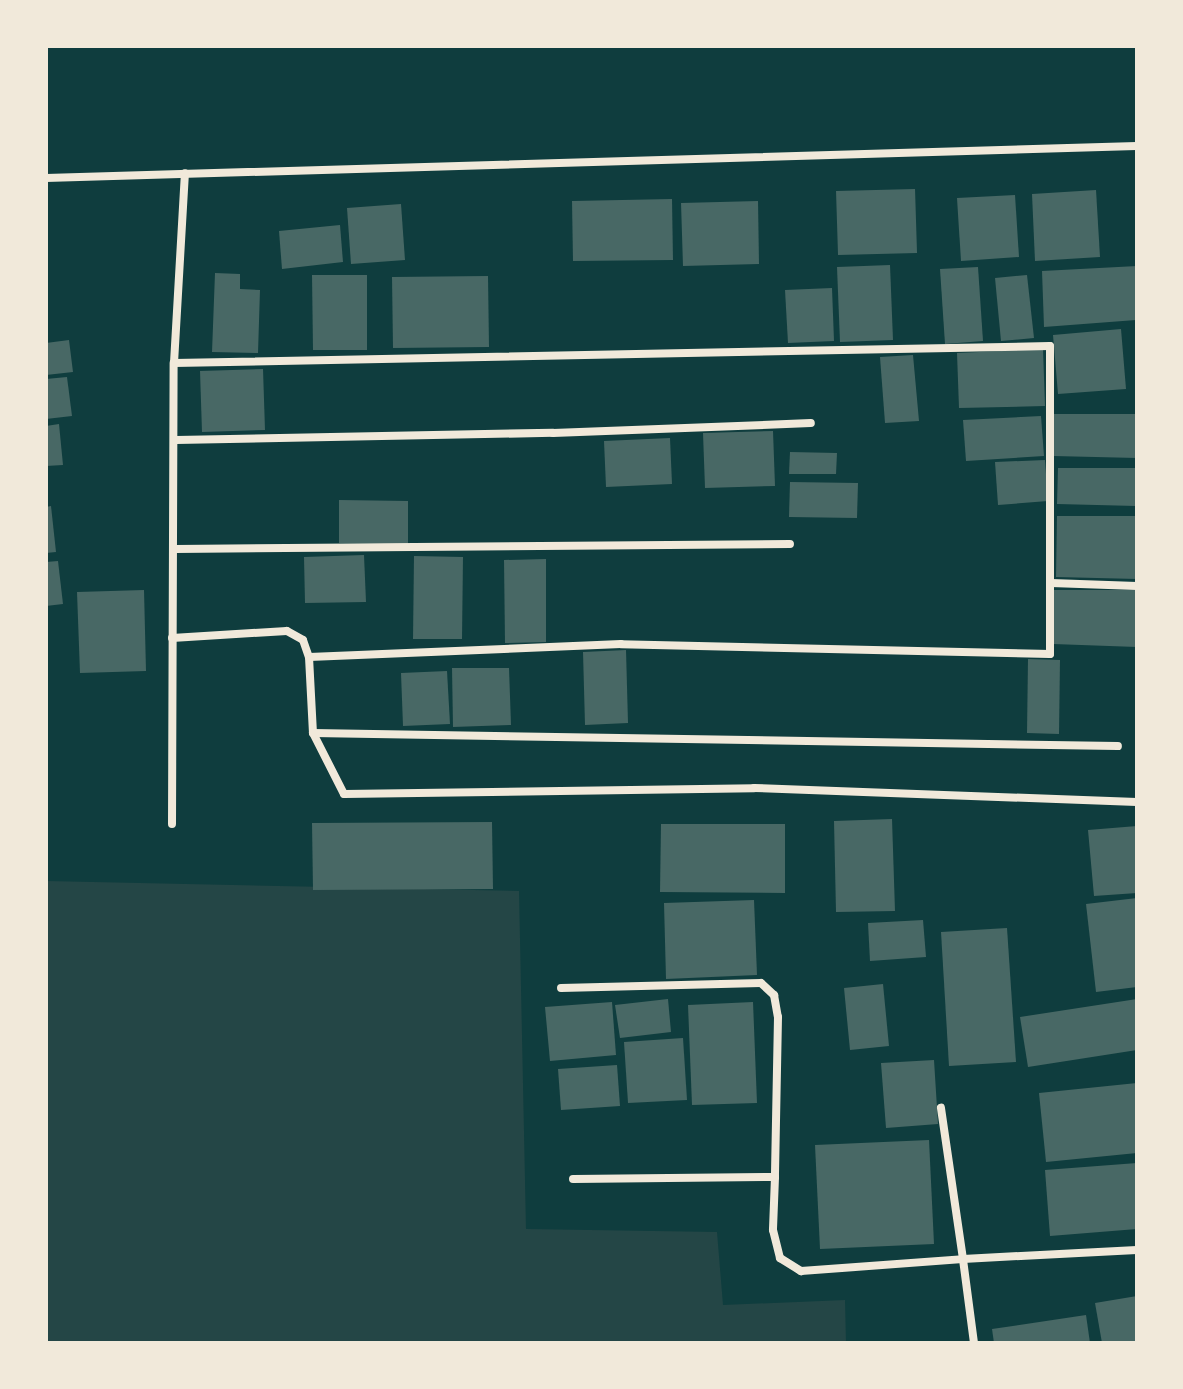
<!DOCTYPE html>
<html>
<head>
<meta charset="utf-8">
<style>
  body { margin:0 }
  #map { position:relative; width:1183px; height:1389px; overflow:hidden; background:#0f3d3e; font-family:Georgia,serif }
  div>[style] { position:absolute }
  .green>* { inset:0; background:#244646 }
  .building>* { inset:0; background:#486865 }
  .minor>* { height:8px; margin:-4px; padding:0 4px; transform-origin:4px; border-radius:4px; background:#f1e9da }
  span { translate:-50% -50%; white-space:nowrap; text-align:center; line-height:1.15; -webkit-text-stroke:7px #f1e9da; paint-order:stroke }
  .frame { position:absolute; inset:0; border:48px solid #f1e9da; pointer-events:none }
</style>
</head>
<body>
<div id="map">
  <div class="green">
    <i style="clip-path:polygon(46px 881px,519px 891px,526px 1229px,717px 1232px,723px 1305px,845px 1300px,846px 1343px,46px 1343px)"></i>
  </div>
  <div class="building">
    <i style="clip-path:polygon(915px 189px,917px 253px,838px 255px,836px 191px)"></i>
    <i style="clip-path:polygon(1096px 190px,1100px 257px,1035px 261px,1032px 194px)"></i>
    <i style="clip-path:polygon(1015px 195px,1019px 257px,961px 261px,957px 198px)"></i>
    <i style="clip-path:polygon(672px 199px,673px 260px,573px 261px,572px 201px)"></i>
    <i style="clip-path:polygon(758px 201px,759px 264px,683px 266px,681px 203px)"></i>
    <i style="clip-path:polygon(401px 204px,405px 260px,351px 264px,347px 208px)"></i>
    <i style="clip-path:polygon(340px 225px,343px 262px,282px 269px,279px 231px)"></i>
    <i style="clip-path:polygon(890px 265px,893px 340px,840px 342px,837px 267px)"></i>
    <i style="clip-path:polygon(1137px 266px,1136px 320px,1044px 327px,1042px 271px)"></i>
    <i style="clip-path:polygon(978px 267px,983px 341px,945px 344px,940px 269px)"></i>
    <i style="clip-path:polygon(215px 273px,240px 274px,240px 289px,260px 290px,258px 353px,212px 352px)"></i>
    <i style="clip-path:polygon(312px 275px,367px 275px,367px 350px,313px 350px)"></i>
    <i style="clip-path:polygon(1027px 275px,1034px 338px,1001px 341px,995px 278px)"></i>
    <i style="clip-path:polygon(488px 276px,489px 347px,393px 348px,392px 277px)"></i>
    <i style="clip-path:polygon(832px 288px,834px 341px,788px 343px,785px 290px)"></i>
    <i style="clip-path:polygon(1121px 329px,1126px 389px,1058px 394px,1053px 335px)"></i>
    <i style="clip-path:polygon(69px 340px,73px 372px,46px 375px,46px 343px)"></i>
    <i style="clip-path:polygon(1043px 349px,1045px 406px,959px 408px,957px 353px)"></i>
    <i style="clip-path:polygon(913px 355px,919px 421px,885px 423px,880px 357px)"></i>
    <i style="clip-path:polygon(263px 369px,265px 430px,202px 432px,200px 371px)"></i>
    <i style="clip-path:polygon(67px 377px,72px 416px,46px 419px,46px 379px)"></i>
    <i style="clip-path:polygon(1054px 414px,1137px 414px,1137px 458px,1053px 456px)"></i>
    <i style="clip-path:polygon(1041px 416px,1044px 456px,966px 461px,963px 420px)"></i>
    <i style="clip-path:polygon(59px 424px,63px 465px,46px 466px,46px 426px)"></i>
    <i style="clip-path:polygon(773px 431px,775px 486px,705px 488px,703px 433px)"></i>
    <i style="clip-path:polygon(670px 438px,672px 484px,606px 487px,604px 441px)"></i>
    <i style="clip-path:polygon(790px 452px,837px 453px,836px 474px,789px 474px)"></i>
    <i style="clip-path:polygon(1045px 460px,1048px 501px,998px 505px,995px 462px)"></i>
    <i style="clip-path:polygon(1058px 468px,1137px 468px,1136px 506px,1057px 504px)"></i>
    <i style="clip-path:polygon(790px 482px,858px 483px,857px 518px,789px 517px)"></i>
    <i style="clip-path:polygon(339px 500px,408px 501px,408px 544px,339px 543px)"></i>
    <i style="clip-path:polygon(51px 506px,56px 552px,46px 553px,46px 507px)"></i>
    <i style="clip-path:polygon(1057px 516px,1137px 516px,1137px 579px,1056px 577px)"></i>
    <i style="clip-path:polygon(364px 555px,366px 602px,305px 603px,304px 557px)"></i>
    <i style="clip-path:polygon(414px 556px,463px 557px,462px 639px,413px 639px)"></i>
    <i style="clip-path:polygon(546px 559px,546px 642px,505px 643px,504px 560px)"></i>
    <i style="clip-path:polygon(58px 561px,63px 604px,46px 606px,46px 562px)"></i>
    <i style="clip-path:polygon(144px 590px,146px 671px,80px 673px,77px 592px)"></i>
    <i style="clip-path:polygon(1053px 590px,1137px 590px,1137px 647px,1053px 644px)"></i>
    <i style="clip-path:polygon(626px 650px,628px 723px,585px 725px,583px 652px)"></i>
    <i style="clip-path:polygon(1028px 659px,1060px 660px,1059px 734px,1027px 733px)"></i>
    <i style="clip-path:polygon(452px 668px,509px 668px,511px 725px,453px 727px)"></i>
    <i style="clip-path:polygon(447px 671px,450px 724px,403px 726px,401px 673px)"></i>
    <i style="clip-path:polygon(892px 819px,895px 911px,836px 912px,834px 821px)"></i>
    <i style="clip-path:polygon(492px 822px,493px 889px,313px 890px,312px 823px)"></i>
    <i style="clip-path:polygon(661px 824px,785px 824px,785px 893px,660px 892px)"></i>
    <i style="clip-path:polygon(1137px 826px,1137px 893px,1094px 896px,1088px 830px)"></i>
    <i style="clip-path:polygon(1137px 898px,1137px 987px,1096px 992px,1086px 904px)"></i>
    <i style="clip-path:polygon(754px 900px,757px 975px,666px 979px,664px 903px)"></i>
    <i style="clip-path:polygon(923px 920px,926px 957px,870px 961px,868px 923px)"></i>
    <i style="clip-path:polygon(1007px 928px,1016px 1062px,949px 1066px,941px 932px)"></i>
    <i style="clip-path:polygon(883px 984px,889px 1046px,850px 1050px,844px 988px)"></i>
    <i style="clip-path:polygon(668px 999px,671px 1032px,620px 1038px,615px 1005px)"></i>
    <i style="clip-path:polygon(1137px 999px,1137px 1050px,1028px 1067px,1020px 1017px)"></i>
    <i style="clip-path:polygon(612px 1002px,616px 1055px,550px 1061px,545px 1007px)"></i>
    <i style="clip-path:polygon(753px 1002px,757px 1103px,692px 1105px,688px 1005px)"></i>
    <i style="clip-path:polygon(683px 1038px,687px 1100px,628px 1103px,624px 1042px)"></i>
    <i style="clip-path:polygon(934px 1060px,938px 1124px,886px 1128px,881px 1063px)"></i>
    <i style="clip-path:polygon(617px 1065px,620px 1106px,561px 1110px,558px 1069px)"></i>
    <i style="clip-path:polygon(1137px 1083px,1137px 1153px,1046px 1162px,1039px 1093px)"></i>
    <i style="clip-path:polygon(929px 1140px,934px 1244px,820px 1249px,815px 1145px)"></i>
    <i style="clip-path:polygon(1137px 1163px,1137px 1229px,1050px 1236px,1045px 1170px)"></i>
    <i style="clip-path:polygon(1137px 1296px,1137px 1343px,1102px 1343px,1095px 1303px)"></i>
    <i style="clip-path:polygon(1086px 1315px,1090px 1343px,994px 1343px,992px 1329px)"></i>
  </div>
  <div class="minor">
    <i style="left:46px;top:178px;width:1091px;rotate:-1.68deg"></i>
    <i style="left:174px;top:363px;width:876px;rotate:-1.11deg"></i>
    <i style="left:1050px;top:346px;width:308px;rotate:90deg"></i>
    <i style="left:1050px;top:654px;width:429px;rotate:-178.7deg"></i>
    <i style="left:621px;top:644px;width:312px;rotate:177.6deg"></i>
    <i style="left:176px;top:440px;width:377px;rotate:-1.1deg"></i>
    <i style="left:553px;top:433px;width:258px;rotate:-2.2deg"></i>
    <i style="left:175px;top:549px;width:615px;rotate:-0.47deg"></i>
    <i style="left:1051px;top:583px;width:86px;rotate:2deg"></i>
    <i style="left:172px;top:638px;width:115px;rotate:-3.5deg"></i>
    <i style="left:287px;top:631px;width:18px;rotate:29deg"></i>
    <i style="left:303px;top:640px;width:18px;rotate:71deg"></i>
    <i style="left:309px;top:657px;width:76px;rotate:87deg"></i>
    <i style="left:313px;top:733px;width:68px;rotate:63.1deg"></i>
    <i style="left:344px;top:794px;width:410px;rotate:-0.8deg"></i>
    <i style="left:754px;top:788px;width:383px;rotate:2.1deg"></i>
    <i style="left:313px;top:733px;width:805px;rotate:0.93deg"></i>
    <i style="left:172px;top:824px;width:461px;rotate:-89.8deg"></i>
    <i style="left:174px;top:363px;width:190px;rotate:-86.7deg"></i>
    <i style="left:561px;top:988px;width:200px;rotate:-1.4deg"></i>
    <i style="left:761px;top:983px;width:18px;rotate:43deg"></i>
    <i style="left:774px;top:995px;width:22px;rotate:80deg"></i>
    <i style="left:778px;top:1017px;width:160px;rotate:91.1deg"></i>
    <i style="left:573px;top:1179px;width:202px;rotate:-0.6deg"></i>
    <i style="left:775px;top:1177px;width:53px;rotate:92.2deg"></i>
    <i style="left:773px;top:1230px;width:29px;rotate:76deg"></i>
    <i style="left:780px;top:1258px;width:25px;rotate:32deg"></i>
    <i style="left:801px;top:1271px;width:162px;rotate:-4.2deg"></i>
    <i style="left:963px;top:1259px;width:153px;rotate:-98.3deg"></i>
    <i style="left:974px;top:1343px;width:85px;rotate:-97.5deg"></i>
    <i style="left:963px;top:1259px;width:174px;rotate:-3deg"></i>
  </div>
  <div class="frame"></div>
</div>
</body>
</html>
